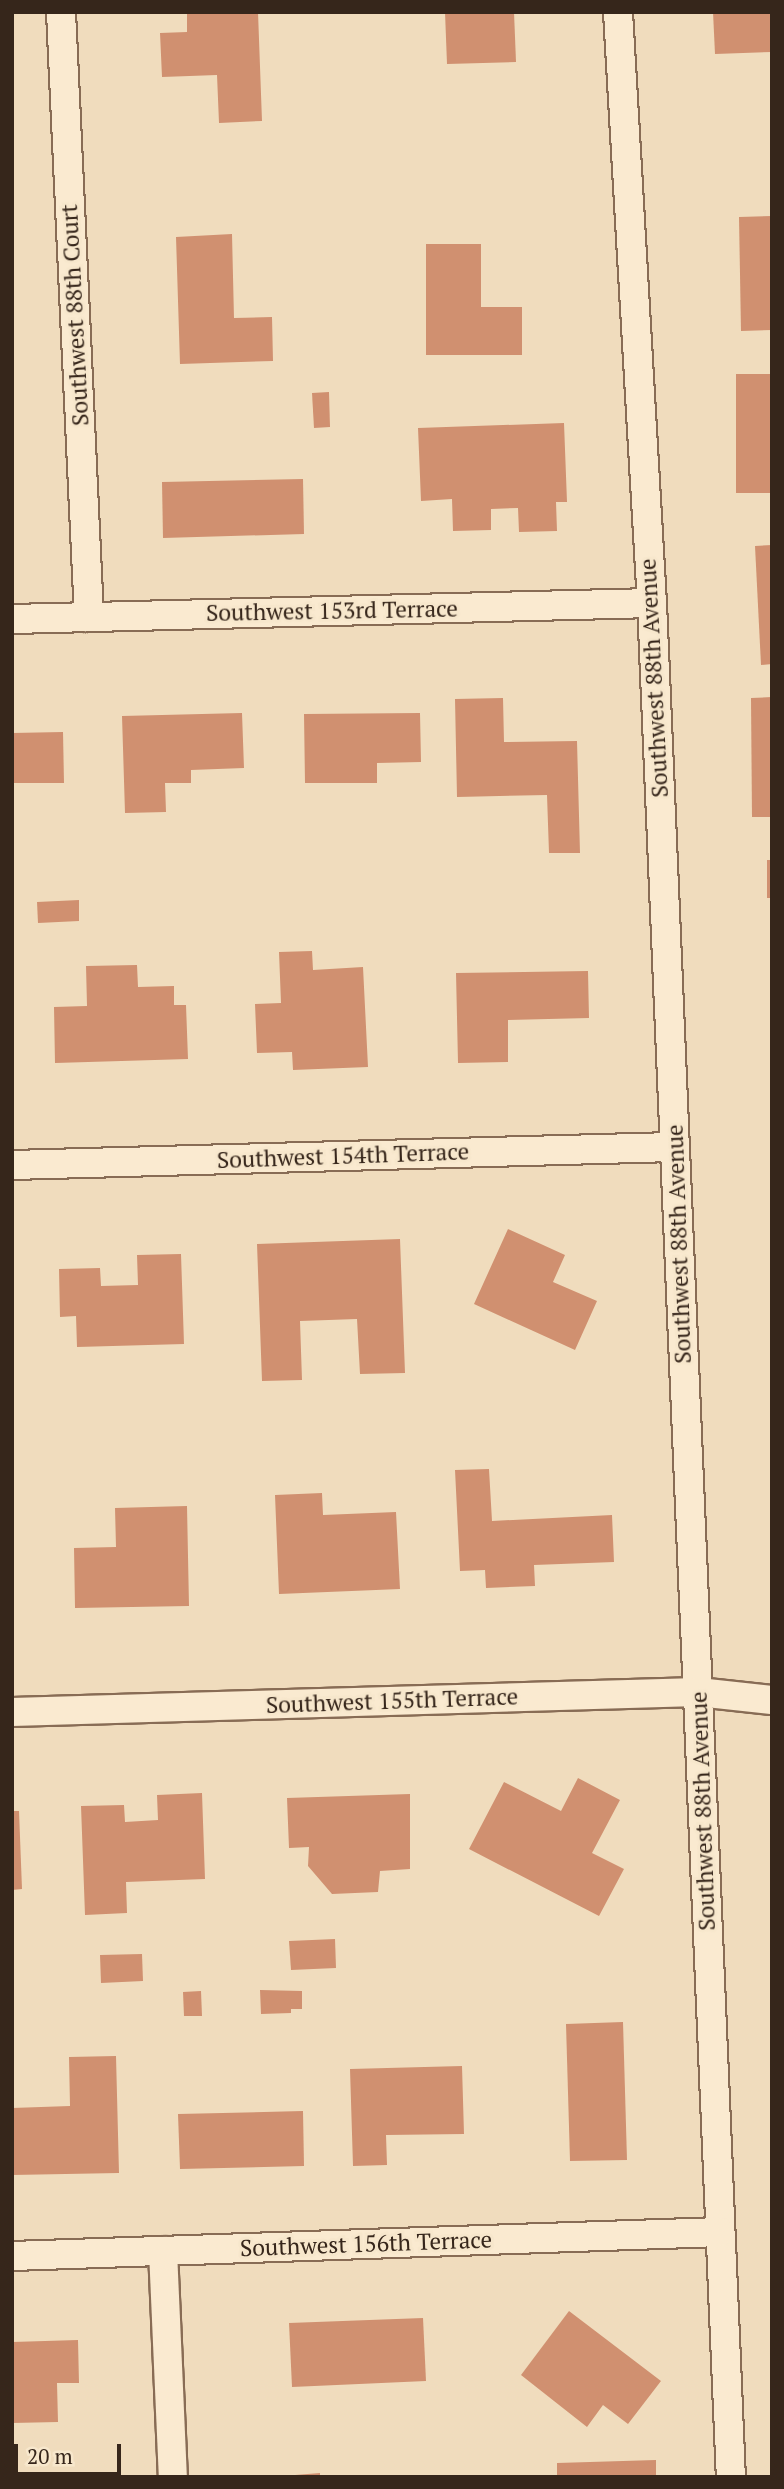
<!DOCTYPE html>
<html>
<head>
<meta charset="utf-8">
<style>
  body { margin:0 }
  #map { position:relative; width:784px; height:2489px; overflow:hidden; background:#f0dcbd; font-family:"PT Serif",serif }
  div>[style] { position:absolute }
  .building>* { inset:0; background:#d09070 }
  .roads { filter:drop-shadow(2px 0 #886c55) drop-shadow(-2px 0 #886c55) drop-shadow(0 2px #886c55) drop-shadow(0 -2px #886c55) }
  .street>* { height:28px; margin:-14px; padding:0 14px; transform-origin:14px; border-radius:14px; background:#faead0 }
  span { translate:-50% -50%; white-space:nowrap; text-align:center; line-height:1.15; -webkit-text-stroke:6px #f7e7cc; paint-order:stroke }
  .street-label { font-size:23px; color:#36261b }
  .frame { position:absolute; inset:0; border:14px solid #36261b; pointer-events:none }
  .scale { position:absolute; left:14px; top:2444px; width:107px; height:32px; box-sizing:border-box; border:4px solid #36261b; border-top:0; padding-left:9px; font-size:21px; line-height:24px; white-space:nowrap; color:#36261b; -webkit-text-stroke:5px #f7e7cc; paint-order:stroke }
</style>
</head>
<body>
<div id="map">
  <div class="building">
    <i style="clip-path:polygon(187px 12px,258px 12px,262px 121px,219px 123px,217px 75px,162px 77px,160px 33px,187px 32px)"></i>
    <i style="clip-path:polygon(445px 12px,514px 12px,516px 62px,447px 64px)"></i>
    <i style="clip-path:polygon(713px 12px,772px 12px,772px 52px,715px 54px)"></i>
    <i style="clip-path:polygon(772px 216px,772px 330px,741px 331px,739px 217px)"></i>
    <i style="clip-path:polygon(232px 234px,234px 318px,272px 317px,273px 361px,180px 364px,176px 237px)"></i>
    <i style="clip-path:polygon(426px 244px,481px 244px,481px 307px,522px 307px,522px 355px,426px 355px)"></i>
    <i style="clip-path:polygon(736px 374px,772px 374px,772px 493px,736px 493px)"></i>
    <i style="clip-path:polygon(329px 392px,330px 427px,314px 428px,312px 393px)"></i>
    <i style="clip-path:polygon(564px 423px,567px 502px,556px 502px,557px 531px,519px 532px,518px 508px,491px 509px,491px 530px,453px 531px,452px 499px,421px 501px,418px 428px)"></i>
    <i style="clip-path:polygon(303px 479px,304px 534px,163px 538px,162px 482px)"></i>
    <i style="clip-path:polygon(772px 545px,772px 664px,761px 665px,755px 546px)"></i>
    <i style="clip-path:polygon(772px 697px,772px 817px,752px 817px,751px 698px)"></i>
    <i style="clip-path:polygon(503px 698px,504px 742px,577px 741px,580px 853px,549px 853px,547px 795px,457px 797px,455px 699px)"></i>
    <i style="clip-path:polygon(242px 713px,244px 768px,191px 770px,191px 783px,165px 783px,166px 812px,125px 813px,122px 716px)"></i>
    <i style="clip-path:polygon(420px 713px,421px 762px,377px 763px,377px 783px,305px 783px,304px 714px)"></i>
    <i style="clip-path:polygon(63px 732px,64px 783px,12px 783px,12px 733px)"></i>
    <i style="clip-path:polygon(767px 860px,772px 860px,772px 898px,767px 898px)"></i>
    <i style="clip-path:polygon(79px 900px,79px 921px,38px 923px,37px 902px)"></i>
    <i style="clip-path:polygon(312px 951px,313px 970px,363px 967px,368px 1067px,293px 1070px,292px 1052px,257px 1053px,255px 1004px,281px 1003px,279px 952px)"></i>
    <i style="clip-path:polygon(137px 965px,138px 987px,174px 986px,174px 1005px,186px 1005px,188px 1059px,55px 1063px,54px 1007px,87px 1006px,86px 966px)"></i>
    <i style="clip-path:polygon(588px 971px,589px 1018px,508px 1020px,508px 1062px,458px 1063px,456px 973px)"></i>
    <i style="clip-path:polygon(508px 1229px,565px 1255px,553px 1282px,597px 1301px,575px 1350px,474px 1304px)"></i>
    <i style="clip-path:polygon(400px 1239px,405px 1373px,360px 1374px,357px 1319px,300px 1321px,302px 1380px,262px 1381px,257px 1244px)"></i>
    <i style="clip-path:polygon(181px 1254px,184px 1344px,77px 1347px,76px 1316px,60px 1317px,59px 1269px,100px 1268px,101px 1286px,138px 1285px,137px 1255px)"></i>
    <i style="clip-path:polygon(489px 1469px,492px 1521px,612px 1515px,614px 1562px,534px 1565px,535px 1586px,486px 1588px,485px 1570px,460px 1571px,455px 1470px)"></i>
    <i style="clip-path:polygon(322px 1493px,323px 1515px,396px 1512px,400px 1589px,279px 1594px,275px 1495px)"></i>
    <i style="clip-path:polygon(187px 1506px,189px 1606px,75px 1608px,74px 1548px,116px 1547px,115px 1508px)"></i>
    <i style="clip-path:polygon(578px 1778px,620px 1800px,592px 1853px,624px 1869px,599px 1916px,469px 1849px,504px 1782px,561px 1811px)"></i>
    <i style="clip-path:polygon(202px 1793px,205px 1879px,126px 1882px,127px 1913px,85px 1915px,81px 1806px,124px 1805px,125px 1822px,158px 1820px,157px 1795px)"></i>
    <i style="clip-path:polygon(410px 1794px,410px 1869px,380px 1871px,378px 1892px,332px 1894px,308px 1866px,309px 1847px,289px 1848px,287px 1798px)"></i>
    <i style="clip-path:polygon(12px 1811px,19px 1811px,22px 1889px,12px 1890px)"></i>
    <i style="clip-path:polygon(335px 1939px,336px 1968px,291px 1970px,289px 1941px)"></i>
    <i style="clip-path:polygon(142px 1954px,143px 1981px,101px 1983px,100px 1955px)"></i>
    <i style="clip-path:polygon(260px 1990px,302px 1991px,302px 2009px,291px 2009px,291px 2013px,261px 2014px)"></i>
    <i style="clip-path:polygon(201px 1991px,202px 2016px,184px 2016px,183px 1992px)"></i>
    <i style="clip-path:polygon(623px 2022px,627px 2160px,570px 2161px,566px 2024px)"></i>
    <i style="clip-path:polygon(116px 2056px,119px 2173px,12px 2175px,12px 2108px,70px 2106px,69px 2057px)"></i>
    <i style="clip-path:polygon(462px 2066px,464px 2134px,386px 2135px,387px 2165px,353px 2166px,350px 2069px)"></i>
    <i style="clip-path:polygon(303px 2111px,304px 2166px,180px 2169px,178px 2114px)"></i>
    <i style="clip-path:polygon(569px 2311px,661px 2381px,628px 2424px,603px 2405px,587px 2427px,521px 2375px)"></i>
    <i style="clip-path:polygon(423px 2318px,426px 2381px,292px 2387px,289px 2323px)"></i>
    <i style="clip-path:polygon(78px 2340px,79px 2383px,57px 2383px,58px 2422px,12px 2423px,12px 2342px)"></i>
    <i style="clip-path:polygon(656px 2460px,656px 2477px,557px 2477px,557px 2463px)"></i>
    <i style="clip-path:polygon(320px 2473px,320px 2477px,295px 2477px,295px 2475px)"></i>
  </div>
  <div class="roads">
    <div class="street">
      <i style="left:61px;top:12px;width:606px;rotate:87.35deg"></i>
      <i style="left:618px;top:12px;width:592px;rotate:86.71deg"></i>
      <i style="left:652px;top:603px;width:1876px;rotate:87.59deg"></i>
      <i style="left:12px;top:619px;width:640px;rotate:-1.43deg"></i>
      <i style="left:12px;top:1165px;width:663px;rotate:-1.56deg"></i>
      <i style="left:12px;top:1712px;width:686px;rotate:-1.67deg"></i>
      <i style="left:698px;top:1692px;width:74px;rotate:6.2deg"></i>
      <i style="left:163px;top:2251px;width:226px;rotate:87.5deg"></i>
      <i style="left:12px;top:2256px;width:708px;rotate:-1.94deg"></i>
    </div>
  </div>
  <div class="street-label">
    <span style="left:75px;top:315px;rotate:-93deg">Southwest 88th Court</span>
    <span style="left:332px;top:611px;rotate:-1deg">Southwest 153rd Terrace</span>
    <span style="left:654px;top:678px;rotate:-93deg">Southwest 88th Avenue</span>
    <span style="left:343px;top:1156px;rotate:-2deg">Southwest 154th Terrace</span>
    <span style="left:679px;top:1244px;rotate:-92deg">Southwest 88th Avenue</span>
    <span style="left:392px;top:1701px;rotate:-2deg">Southwest 155th Terrace</span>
    <span style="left:703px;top:1811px;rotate:-92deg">Southwest 88th Avenue</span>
    <span style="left:366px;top:2244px;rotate:-2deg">Southwest 156th Terrace</span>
  </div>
  <div class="frame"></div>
  <div class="scale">20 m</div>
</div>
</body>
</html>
